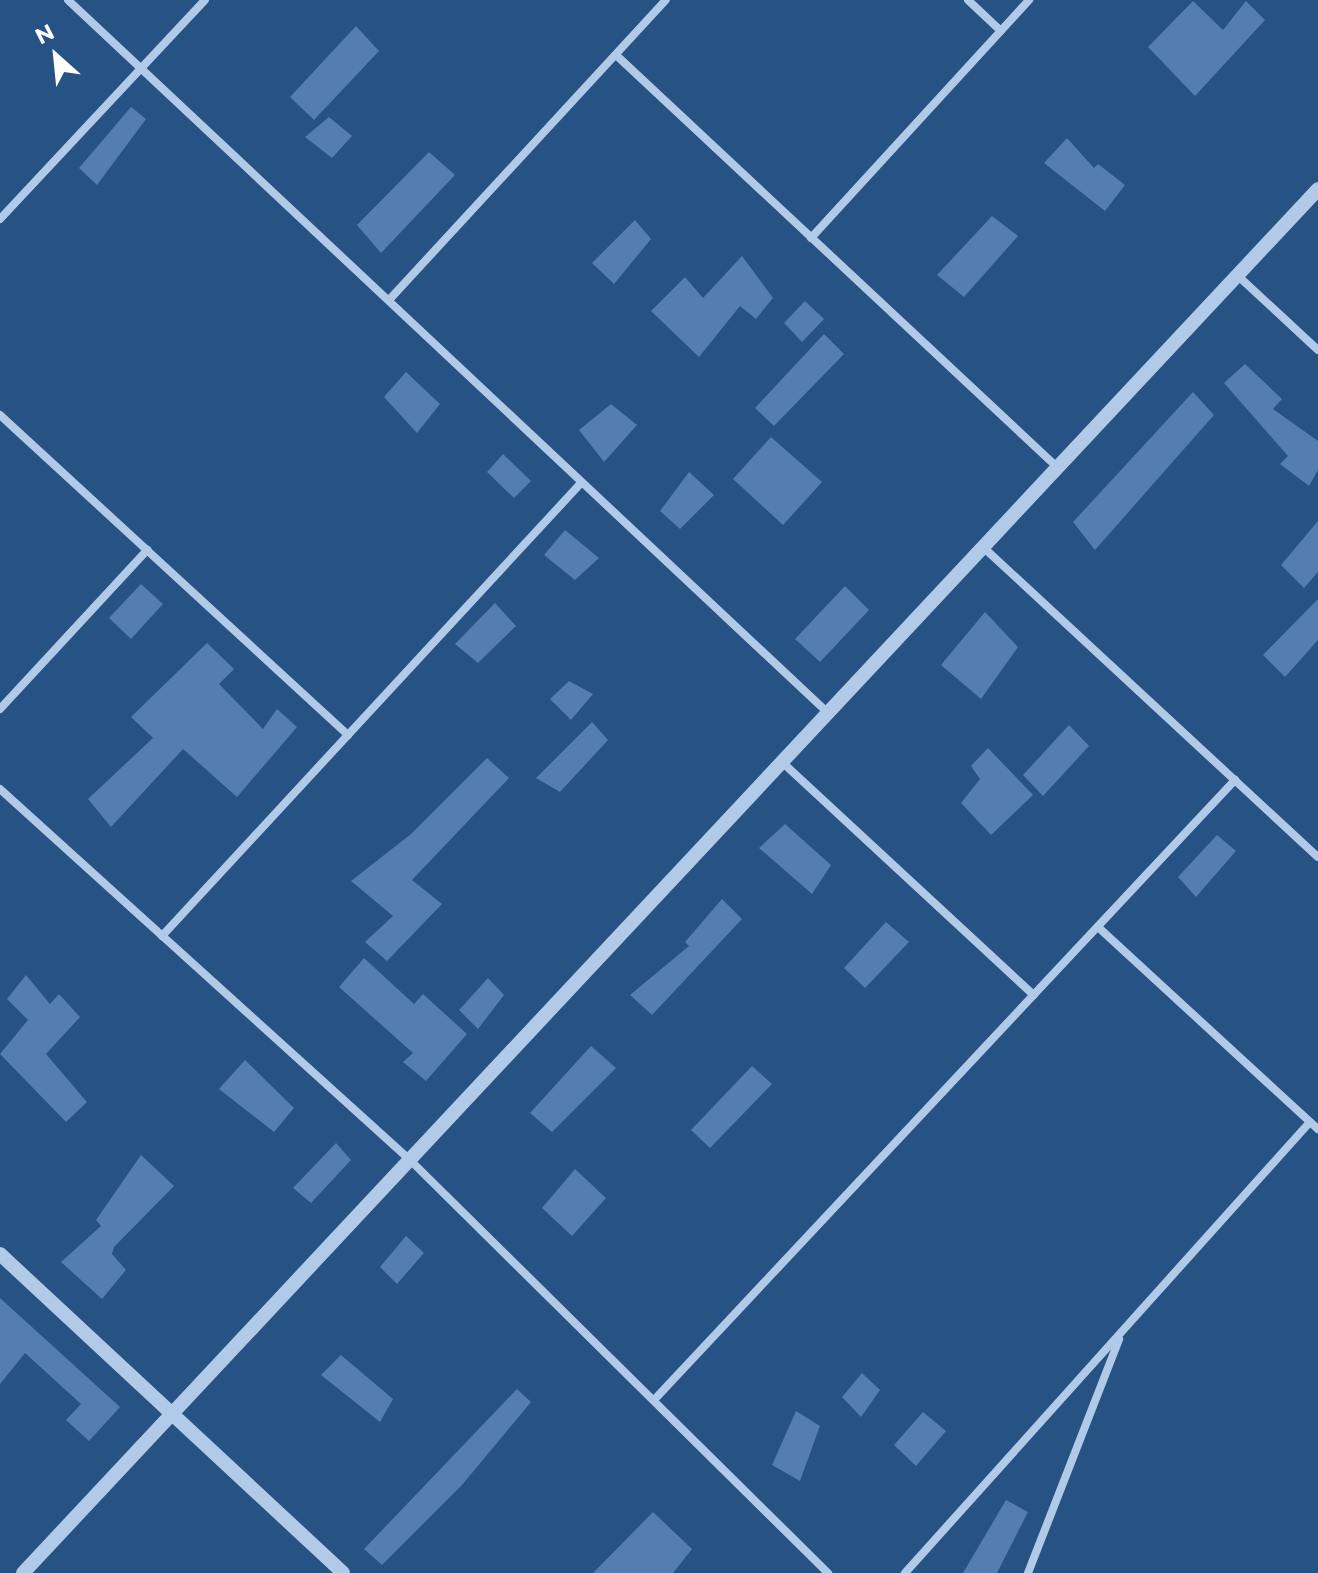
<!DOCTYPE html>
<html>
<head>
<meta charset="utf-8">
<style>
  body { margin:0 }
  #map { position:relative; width:1318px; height:1573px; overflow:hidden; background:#265284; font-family:Montserrat,sans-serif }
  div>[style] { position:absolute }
  .building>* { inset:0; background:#537ead }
  .minor>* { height:8px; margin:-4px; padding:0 4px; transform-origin:4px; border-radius:4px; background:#b0cae7 }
  .tertiary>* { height:14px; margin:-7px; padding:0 7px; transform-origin:7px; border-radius:7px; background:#b0cae7 }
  span { translate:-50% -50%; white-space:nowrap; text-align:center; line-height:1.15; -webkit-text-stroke:7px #265284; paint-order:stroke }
  .north { position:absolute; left:16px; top:16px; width:80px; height:80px; -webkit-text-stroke:6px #265284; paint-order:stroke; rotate:333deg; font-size:22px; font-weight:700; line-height:32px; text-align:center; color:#fff }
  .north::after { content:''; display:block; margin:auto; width:28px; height:36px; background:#fff; clip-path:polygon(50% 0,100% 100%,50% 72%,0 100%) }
</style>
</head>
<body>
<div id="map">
  <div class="building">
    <i style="clip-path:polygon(1193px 1px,1223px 30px,1246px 1px,1265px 20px,1195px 96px,1148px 47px)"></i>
    <i style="clip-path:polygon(356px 26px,379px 51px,314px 120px,290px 97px)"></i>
    <i style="clip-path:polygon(131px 107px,146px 119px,97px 185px,79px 168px)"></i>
    <i style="clip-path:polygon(329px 117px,352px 136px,332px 158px,305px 137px)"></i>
    <i style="clip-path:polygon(1067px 138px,1094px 168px,1098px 164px,1125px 185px,1105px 211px,1044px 163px)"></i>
    <i style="clip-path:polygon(429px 152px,455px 175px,381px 253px,357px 225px)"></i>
    <i style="clip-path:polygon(992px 216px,1018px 236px,964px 297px,937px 275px)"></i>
    <i style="clip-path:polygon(635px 220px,651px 239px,614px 284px,592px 263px)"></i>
    <i style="clip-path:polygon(742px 256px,773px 298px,756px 319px,740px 306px,699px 357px,651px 311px,685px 277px,703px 298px)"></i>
    <i style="clip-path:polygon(805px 301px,824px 319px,802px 342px,784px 323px)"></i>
    <i style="clip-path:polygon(824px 334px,844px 354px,774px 426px,755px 408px)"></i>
    <i style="clip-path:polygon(1245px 364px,1282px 399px,1273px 409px,1318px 441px,1318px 470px,1309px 486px,1280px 464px,1288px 456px,1224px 383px)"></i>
    <i style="clip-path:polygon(406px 372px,440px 404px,417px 433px,384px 397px)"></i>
    <i style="clip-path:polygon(1193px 392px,1214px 415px,1095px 550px,1073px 522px)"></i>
    <i style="clip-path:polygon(611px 404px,637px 425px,604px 462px,579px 430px)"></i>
    <i style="clip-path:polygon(771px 437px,822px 482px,783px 525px,733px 479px)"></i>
    <i style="clip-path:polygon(503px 454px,531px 481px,514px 498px,487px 472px)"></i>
    <i style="clip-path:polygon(689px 472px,714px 495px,680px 529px,660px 511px)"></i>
    <i style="clip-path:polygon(1318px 521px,1318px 572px,1304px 588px,1281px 565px)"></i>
    <i style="clip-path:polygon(565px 530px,599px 558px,575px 580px,544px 555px)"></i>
    <i style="clip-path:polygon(141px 584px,163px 604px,131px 639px,109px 618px)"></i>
    <i style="clip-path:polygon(845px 586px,869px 610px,820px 662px,795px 639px)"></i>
    <i style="clip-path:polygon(1318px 599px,1318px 640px,1285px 677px,1263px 655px)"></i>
    <i style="clip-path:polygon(495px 603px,516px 626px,478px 663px,455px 644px)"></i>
    <i style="clip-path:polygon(985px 612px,1018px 647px,981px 699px,941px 665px)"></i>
    <i style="clip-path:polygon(207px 643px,234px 669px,219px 684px,263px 729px,277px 709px,297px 727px,237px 797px,183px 749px,111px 827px,88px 799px,153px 738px,131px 717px)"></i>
    <i style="clip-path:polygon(569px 681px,593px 694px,571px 720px,550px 699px)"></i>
    <i style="clip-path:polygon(592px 722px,608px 740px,560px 792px,536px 778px)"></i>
    <i style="clip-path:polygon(1069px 725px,1089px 746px,1043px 796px,1023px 775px)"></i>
    <i style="clip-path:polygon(988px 748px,1033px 795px,991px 835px,961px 803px,980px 779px,971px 766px)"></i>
    <i style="clip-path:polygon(487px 758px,509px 778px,412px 880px,442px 904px,387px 961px,365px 942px,393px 916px,351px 881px,411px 834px)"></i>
    <i style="clip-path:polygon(785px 824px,831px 865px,812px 894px,759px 848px)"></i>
    <i style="clip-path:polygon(1217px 835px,1236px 851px,1196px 897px,1178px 877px)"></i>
    <i style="clip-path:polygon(722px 899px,742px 919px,652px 1015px,630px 995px,689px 946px,685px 942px)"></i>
    <i style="clip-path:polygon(886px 922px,909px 942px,865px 988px,844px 968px)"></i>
    <i style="clip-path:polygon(364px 958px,414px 1004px,423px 994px,467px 1034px,426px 1081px,403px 1062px,413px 1053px,339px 987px)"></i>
    <i style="clip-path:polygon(26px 975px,50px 1004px,59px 994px,80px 1017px,46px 1054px,87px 1102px,66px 1122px,0 1054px,28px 1020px,7px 999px)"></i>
    <i style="clip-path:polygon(488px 978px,504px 995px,478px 1029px,459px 1010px)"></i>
    <i style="clip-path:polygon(591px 1046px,616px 1068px,552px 1132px,530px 1113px)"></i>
    <i style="clip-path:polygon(245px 1060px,294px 1108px,274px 1132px,219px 1089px)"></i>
    <i style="clip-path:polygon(752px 1066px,772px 1084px,710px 1148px,691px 1130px)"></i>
    <i style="clip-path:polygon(336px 1143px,351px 1160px,311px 1203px,293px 1188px)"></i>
    <i style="clip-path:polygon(141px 1155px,174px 1186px,114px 1247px,112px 1254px,126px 1270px,102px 1299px,61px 1262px,101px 1226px,96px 1220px)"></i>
    <i style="clip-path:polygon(575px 1169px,606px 1198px,572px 1236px,542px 1208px)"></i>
    <i style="clip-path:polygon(406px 1236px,424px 1253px,397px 1284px,380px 1267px)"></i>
    <i style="clip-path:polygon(0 1298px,120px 1407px,89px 1441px,66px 1420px,81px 1404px,25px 1353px,0 1384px)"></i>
    <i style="clip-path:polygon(341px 1355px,393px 1399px,380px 1422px,321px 1375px)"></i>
    <i style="clip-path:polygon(862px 1373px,880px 1390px,861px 1417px,842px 1397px)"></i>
    <i style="clip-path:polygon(517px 1389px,531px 1402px,462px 1485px,382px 1565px,364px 1549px)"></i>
    <i style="clip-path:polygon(796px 1411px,820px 1426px,800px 1481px,772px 1465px)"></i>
    <i style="clip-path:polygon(923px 1412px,946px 1431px,916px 1466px,894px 1445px)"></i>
    <i style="clip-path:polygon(1006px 1500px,1028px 1512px,997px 1573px,963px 1573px)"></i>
    <i style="clip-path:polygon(653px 1512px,692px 1549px,673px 1573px,593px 1573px)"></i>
  </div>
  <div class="minor">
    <i style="left:68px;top:0;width:1042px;rotate:43.17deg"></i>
    <i style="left:968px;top:0;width:45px;rotate:43.2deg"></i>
    <i style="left:616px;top:55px;width:604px;rotate:43.05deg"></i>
    <i style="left:0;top:219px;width:300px;rotate:-46.9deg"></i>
    <i style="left:811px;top:238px;width:323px;rotate:-47.5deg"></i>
    <i style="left:1237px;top:275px;width:110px;rotate:42.8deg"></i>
    <i style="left:389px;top:300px;width:408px;rotate:-47.3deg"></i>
    <i style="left:0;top:415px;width:473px;rotate:42.6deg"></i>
    <i style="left:983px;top:547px;width:456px;rotate:42.8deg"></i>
    <i style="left:0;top:709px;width:217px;rotate:-47.2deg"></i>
    <i style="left:782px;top:762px;width:343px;rotate:42.8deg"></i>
    <i style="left:0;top:789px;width:553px;rotate:42.14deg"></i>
    <i style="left:410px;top:1160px;width:588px;rotate:44.66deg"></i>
    <i style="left:1098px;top:927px;width:299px;rotate:42.6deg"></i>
    <i style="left:162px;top:936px;width:618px;rotate:-47.23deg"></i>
    <i style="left:654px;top:1400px;width:850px;rotate:-46.86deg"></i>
    <i style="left:905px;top:1573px;width:606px;rotate:-48.08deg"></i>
    <i style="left:1028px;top:1573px;width:251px;rotate:-68.7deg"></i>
  </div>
  <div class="tertiary">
    <i style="left:0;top:1254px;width:468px;rotate:42.9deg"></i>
    <i style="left:23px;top:1573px;width:1895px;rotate:-46.9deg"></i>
  </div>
  <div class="north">N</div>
</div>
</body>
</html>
